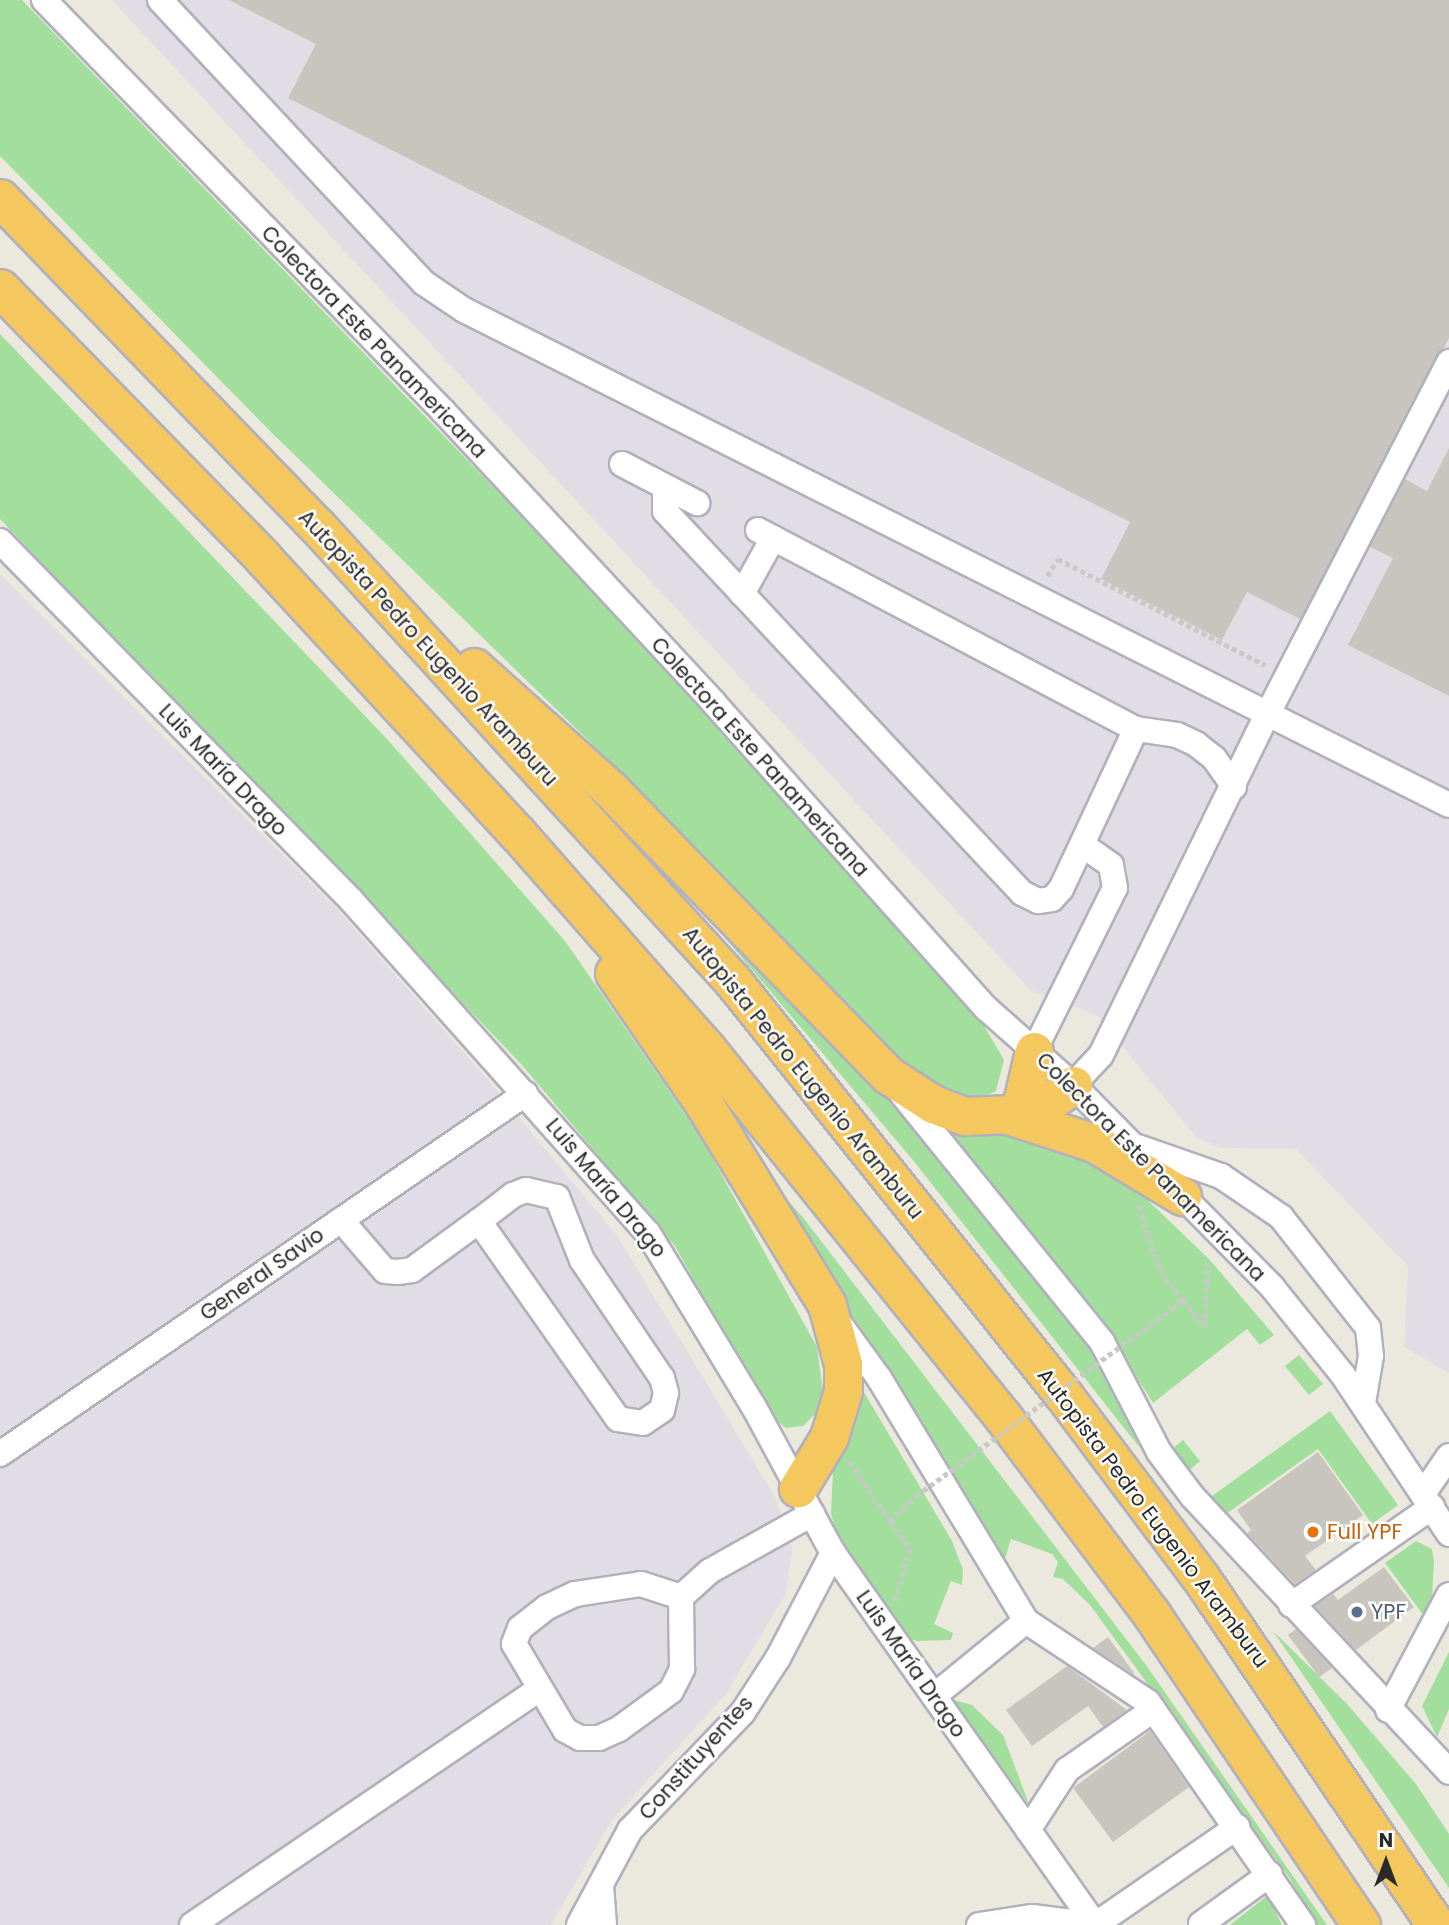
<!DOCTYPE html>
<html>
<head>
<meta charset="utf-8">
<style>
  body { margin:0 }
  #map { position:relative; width:1449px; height:1925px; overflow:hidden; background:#ebe9dd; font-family:Poppins,sans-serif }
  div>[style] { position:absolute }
  .industrial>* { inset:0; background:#e1dde4 }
  .green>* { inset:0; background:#a2df9d }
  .building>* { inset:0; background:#c7c5bd }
  .path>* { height:4.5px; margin-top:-2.25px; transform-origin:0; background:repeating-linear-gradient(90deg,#c8c8c8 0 5px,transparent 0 8.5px) }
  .roads { filter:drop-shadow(2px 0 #b2b0bd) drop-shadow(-2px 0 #b2b0bd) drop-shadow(0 2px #b2b0bd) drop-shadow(0 -2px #b2b0bd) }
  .minor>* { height:24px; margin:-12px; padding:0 12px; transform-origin:12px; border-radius:12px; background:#fff }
  .highway>* { height:37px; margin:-18.5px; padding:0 18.5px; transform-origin:18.5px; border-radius:18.5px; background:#f4c75f }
  .path-bridge>* { height:4.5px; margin-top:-2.25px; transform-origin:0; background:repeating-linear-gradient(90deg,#c8c8c8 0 5px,transparent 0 8.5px) }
  .dots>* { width:19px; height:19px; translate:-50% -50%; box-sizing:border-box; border:4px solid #fff; border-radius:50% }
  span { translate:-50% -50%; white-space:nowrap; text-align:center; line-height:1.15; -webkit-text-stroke:5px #fff; paint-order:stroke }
  .street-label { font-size:21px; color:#2a2a2a }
  .food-label { font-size:21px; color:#c56008 }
  .left { translate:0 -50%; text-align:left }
  .service-label { font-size:21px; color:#4e5e75 }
  .north { position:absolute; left:1351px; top:1827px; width:70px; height:70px; -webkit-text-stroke:5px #fff; paint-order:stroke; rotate:0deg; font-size:19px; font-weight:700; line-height:28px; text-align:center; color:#2a2a2a }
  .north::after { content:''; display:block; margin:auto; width:24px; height:32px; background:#2a2a2a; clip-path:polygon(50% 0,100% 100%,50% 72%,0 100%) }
</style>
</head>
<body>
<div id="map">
  <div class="industrial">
    <i style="clip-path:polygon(112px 0,1449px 0,1449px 1373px,1404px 1347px,1408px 1266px,1296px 1149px,1221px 1148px,1196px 1137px,1098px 1016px,1030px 990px)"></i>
    <i style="clip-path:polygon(0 574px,338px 910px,489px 1081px,618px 1237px,775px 1497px,792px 1549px,786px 1593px,726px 1694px,612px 1820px,551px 1925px,0 1925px)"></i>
  </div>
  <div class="green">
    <i style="clip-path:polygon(0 0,22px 0,655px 654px,979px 1017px,1004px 1060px,996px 1091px,977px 1100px,951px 1099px,918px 1083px,664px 814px,273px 434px,0 156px)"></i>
    <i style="clip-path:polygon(0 334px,388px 740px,565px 941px,699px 1134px,817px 1347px,823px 1390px,817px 1412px,803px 1426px,786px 1428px,768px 1414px,675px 1246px,521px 1064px,0 519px)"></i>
    <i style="clip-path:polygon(655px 855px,869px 1071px,1095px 1351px,1127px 1413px,1139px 1447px,912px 1159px)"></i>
    <i style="clip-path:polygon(942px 1131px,1015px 1131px,1115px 1169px,1209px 1259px,1274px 1335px,1260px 1345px,1247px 1329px,1153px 1403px,1123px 1355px,985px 1177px)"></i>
    <i style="clip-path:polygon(745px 1151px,805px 1220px,1146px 1665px,1327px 1925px,1317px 1925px,1290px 1879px,1090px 1605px,1063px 1579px,1053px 1577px,1058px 1562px,1052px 1554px,1011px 1539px,1005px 1559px,996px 1557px,874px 1351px,803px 1250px)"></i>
    <i style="clip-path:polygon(1299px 1355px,1323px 1384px,1309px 1395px,1285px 1366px)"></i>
    <i style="clip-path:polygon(855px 1377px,952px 1541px,963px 1570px,962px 1585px,951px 1581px,934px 1624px,953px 1633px,951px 1640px,917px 1641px,901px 1636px,841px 1548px,831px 1514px,833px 1469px)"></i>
    <i style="clip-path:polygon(1330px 1411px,1398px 1505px,1372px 1524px,1318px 1449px,1226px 1514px,1212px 1496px)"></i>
    <i style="clip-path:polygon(1183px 1440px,1200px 1461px,1186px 1473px,1168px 1452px)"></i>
    <i style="clip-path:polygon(1416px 1541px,1432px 1549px,1434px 1561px,1432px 1599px,1424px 1616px,1385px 1563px)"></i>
    <i style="clip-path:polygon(1273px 1631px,1347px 1704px,1416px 1784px,1449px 1834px,1449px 1888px)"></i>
    <i style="clip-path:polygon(1449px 1652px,1449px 1709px,1437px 1737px,1422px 1706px)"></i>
    <i style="clip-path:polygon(950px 1699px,972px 1705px,1003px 1735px,1029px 1804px)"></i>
    <i style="clip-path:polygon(1268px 1895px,1282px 1925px,1230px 1925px)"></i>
  </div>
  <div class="building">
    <i style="clip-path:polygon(229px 0,1449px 0,1449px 338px,1300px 619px,1247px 592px,1222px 640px,1101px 579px,1130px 522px,288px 98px,316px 44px)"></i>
    <i style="clip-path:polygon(1449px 448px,1449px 696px,1348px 645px,1393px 558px,1370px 547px,1405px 479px,1427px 491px)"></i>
    <i style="clip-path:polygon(1318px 1452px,1363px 1515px,1305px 1556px,1316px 1570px,1295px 1584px,1247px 1533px,1251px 1530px,1237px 1510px)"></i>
    <i style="clip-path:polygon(1384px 1567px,1414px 1607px,1356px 1650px,1315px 1606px,1333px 1594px,1338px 1600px)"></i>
    <i style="clip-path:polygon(1296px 1629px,1332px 1668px,1319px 1677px,1288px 1635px)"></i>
    <i style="clip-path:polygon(1108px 1637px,1134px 1673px,1133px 1674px,1093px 1648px)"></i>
    <i style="clip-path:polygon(1067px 1666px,1127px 1710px,1103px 1727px,1088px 1706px,1032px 1746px,1006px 1710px)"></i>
    <i style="clip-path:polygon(1150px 1731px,1189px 1787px,1113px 1842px,1073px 1788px)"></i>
  </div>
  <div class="path">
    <i style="left:1047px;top:576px;width:20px;rotate:-57deg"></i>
    <i style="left:1058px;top:559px;width:233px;rotate:27.1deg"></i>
    <i style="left:1139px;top:1206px;width:67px;rotate:71.8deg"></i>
    <i style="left:1160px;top:1270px;width:38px;rotate:53deg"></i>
    <i style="left:1183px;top:1300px;width:13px;rotate:141deg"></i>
    <i style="left:1183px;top:1300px;width:33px;rotate:51deg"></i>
    <i style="left:1205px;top:1326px;width:63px;rotate:-88.2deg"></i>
    <i style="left:850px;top:1462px;width:71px;rotate:55.9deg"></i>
    <i style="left:890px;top:1521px;width:36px;rotate:-44deg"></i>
    <i style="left:890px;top:1521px;width:34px;rotate:53deg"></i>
    <i style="left:910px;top:1548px;width:56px;rotate:105.5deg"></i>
  </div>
  <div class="roads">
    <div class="minor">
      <i style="left:44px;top:0;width:573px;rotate:45.85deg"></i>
      <i style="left:443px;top:411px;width:397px;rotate:47.1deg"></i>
      <i style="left:713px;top:702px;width:411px;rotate:48.3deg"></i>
      <i style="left:987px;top:1009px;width:115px;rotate:41.5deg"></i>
      <i style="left:1073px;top:1085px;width:284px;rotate:45.4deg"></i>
      <i style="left:1272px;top:1287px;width:113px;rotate:51.1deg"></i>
      <i style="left:1343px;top:1375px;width:191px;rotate:56.3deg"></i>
      <i style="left:160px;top:0;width:387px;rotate:47deg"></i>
      <i style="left:424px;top:283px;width:48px;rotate:34deg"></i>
      <i style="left:464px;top:310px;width:1102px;rotate:26.68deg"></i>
      <i style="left:622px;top:464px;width:85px;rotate:27.5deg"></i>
      <i style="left:665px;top:487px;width:24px;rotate:90deg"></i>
      <i style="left:665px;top:511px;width:523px;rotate:46.94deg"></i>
      <i style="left:1022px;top:893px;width:18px;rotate:27deg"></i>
      <i style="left:1038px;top:901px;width:14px;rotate:-8deg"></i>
      <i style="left:1052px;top:899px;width:13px;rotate:-48deg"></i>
      <i style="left:1061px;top:889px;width:177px;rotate:-64.9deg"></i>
      <i style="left:758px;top:530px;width:427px;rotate:27.8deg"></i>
      <i style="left:1136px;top:729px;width:41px;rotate:8.3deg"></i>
      <i style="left:1177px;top:735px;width:21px;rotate:25deg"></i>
      <i style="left:1196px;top:744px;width:23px;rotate:38deg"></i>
      <i style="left:1214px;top:758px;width:35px;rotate:55deg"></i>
      <i style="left:0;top:541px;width:502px;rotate:45.65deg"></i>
      <i style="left:351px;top:900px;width:446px;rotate:48.3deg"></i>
      <i style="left:648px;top:1233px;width:204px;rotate:58.7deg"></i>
      <i style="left:754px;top:1407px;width:166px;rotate:61.6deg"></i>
      <i style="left:833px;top:1553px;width:455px;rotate:54.8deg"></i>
      <i style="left:742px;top:594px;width:64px;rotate:-61deg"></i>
      <i style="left:1034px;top:1051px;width:182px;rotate:-63.6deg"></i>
      <i style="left:1115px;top:888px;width:23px;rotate:-100deg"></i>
      <i style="left:1111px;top:865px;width:35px;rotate:-145deg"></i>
      <i style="left:1073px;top:1085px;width:41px;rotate:-47deg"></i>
      <i style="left:1101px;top:1055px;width:381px;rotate:-64deg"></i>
      <i style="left:1268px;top:713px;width:395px;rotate:-62.7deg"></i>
      <i style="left:902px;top:1094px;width:319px;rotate:51.1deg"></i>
      <i style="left:1102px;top:1342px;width:124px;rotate:62.6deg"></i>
      <i style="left:1159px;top:1452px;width:55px;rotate:53.1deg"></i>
      <i style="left:1192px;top:1496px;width:377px;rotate:47deg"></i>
      <i style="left:1138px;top:1147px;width:88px;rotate:19.3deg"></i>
      <i style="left:1221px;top:1176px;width:73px;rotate:34.3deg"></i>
      <i style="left:1281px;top:1217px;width:141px;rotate:51.9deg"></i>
      <i style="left:1368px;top:1328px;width:28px;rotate:84deg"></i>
      <i style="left:1371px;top:1356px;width:48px;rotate:99.7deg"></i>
      <i style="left:341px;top:1220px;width:67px;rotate:49.2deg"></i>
      <i style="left:385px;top:1271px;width:13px;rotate:4deg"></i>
      <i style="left:398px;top:1272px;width:14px;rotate:-8deg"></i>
      <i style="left:412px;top:1270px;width:83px;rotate:-36.2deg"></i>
      <i style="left:479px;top:1221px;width:43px;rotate:-37.4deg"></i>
      <i style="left:513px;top:1195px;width:14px;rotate:-21deg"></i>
      <i style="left:526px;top:1190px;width:32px;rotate:13deg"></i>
      <i style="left:557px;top:1197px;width:68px;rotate:68.4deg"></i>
      <i style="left:582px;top:1260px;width:143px;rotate:55.9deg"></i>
      <i style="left:662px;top:1378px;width:16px;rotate:75deg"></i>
      <i style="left:666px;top:1393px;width:17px;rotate:103deg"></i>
      <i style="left:662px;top:1410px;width:23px;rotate:146deg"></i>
      <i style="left:643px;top:1423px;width:25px;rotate:-171deg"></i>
      <i style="left:618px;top:1419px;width:242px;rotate:-125.1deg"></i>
      <i style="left:839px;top:1323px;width:68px;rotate:54deg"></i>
      <i style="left:879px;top:1378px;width:284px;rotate:58.8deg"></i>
      <i style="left:1026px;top:1621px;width:146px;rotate:33.6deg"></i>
      <i style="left:1148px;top:1702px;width:272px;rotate:55.2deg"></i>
      <i style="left:0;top:1454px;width:637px;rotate:-34.44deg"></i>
      <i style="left:1423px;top:1494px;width:46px;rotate:-55.6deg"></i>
      <i style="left:681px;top:1597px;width:42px;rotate:-162deg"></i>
      <i style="left:641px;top:1584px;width:67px;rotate:171.4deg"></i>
      <i style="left:575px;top:1594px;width:31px;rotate:155deg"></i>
      <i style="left:547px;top:1607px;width:34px;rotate:142deg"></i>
      <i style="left:520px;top:1628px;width:17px;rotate:111deg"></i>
      <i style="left:514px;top:1644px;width:100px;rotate:59.3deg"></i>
      <i style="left:565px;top:1730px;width:17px;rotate:28deg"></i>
      <i style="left:580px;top:1738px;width:19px"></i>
      <i style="left:599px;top:1738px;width:22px;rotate:-24deg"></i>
      <i style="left:619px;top:1729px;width:64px;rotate:-36.2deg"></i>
      <i style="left:671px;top:1691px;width:25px;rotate:-63deg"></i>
      <i style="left:682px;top:1669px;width:72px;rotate:-90.8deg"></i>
      <i style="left:681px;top:1597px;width:39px;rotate:-42deg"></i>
      <i style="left:710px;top:1571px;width:117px;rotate:-29.2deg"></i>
      <i style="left:1291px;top:1605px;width:172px;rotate:-34.8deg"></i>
      <i style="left:934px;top:1696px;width:119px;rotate:-39.2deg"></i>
      <i style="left:1388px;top:1710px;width:130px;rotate:-62.1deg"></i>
      <i style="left:1028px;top:1830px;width:72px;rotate:-57deg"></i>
      <i style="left:1067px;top:1770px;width:105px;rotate:-34.9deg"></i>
      <i style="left:601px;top:1885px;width:40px;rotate:85.7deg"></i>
      <i style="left:1201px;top:1924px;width:85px;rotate:-35.9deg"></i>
      <i style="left:192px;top:1925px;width:418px;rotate:-34.2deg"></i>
      <i style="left:579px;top:1925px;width:108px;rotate:-61.8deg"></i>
      <i style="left:630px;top:1830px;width:163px;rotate:-46.2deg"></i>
      <i style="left:743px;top:1712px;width:64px;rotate:-57.1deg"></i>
      <i style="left:778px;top:1658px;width:119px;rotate:-62.4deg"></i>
      <i style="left:979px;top:1925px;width:54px;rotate:-8.6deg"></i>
      <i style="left:1032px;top:1917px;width:64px;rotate:7.2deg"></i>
      <i style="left:1095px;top:1925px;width:173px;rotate:-34.6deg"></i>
    </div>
    <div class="highway">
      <i style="left:0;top:198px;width:456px;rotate:46deg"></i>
      <i style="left:317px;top:526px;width:615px;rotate:47.57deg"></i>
      <i style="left:732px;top:980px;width:529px;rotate:51.37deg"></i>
      <i style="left:1062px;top:1393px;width:231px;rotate:53.1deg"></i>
      <i style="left:1201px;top:1578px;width:419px;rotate:55.9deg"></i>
      <i style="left:0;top:288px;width:378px;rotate:45.7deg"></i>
      <i style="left:264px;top:559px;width:374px;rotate:47.3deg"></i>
      <i style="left:518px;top:834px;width:286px;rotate:48.7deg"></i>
      <i style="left:707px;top:1049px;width:472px;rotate:51.2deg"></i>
      <i style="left:1003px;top:1417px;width:248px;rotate:53deg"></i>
      <i style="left:1152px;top:1615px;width:374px;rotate:56deg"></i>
      <i style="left:474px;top:667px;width:183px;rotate:41.9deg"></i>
      <i style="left:610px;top:789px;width:399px;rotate:45.8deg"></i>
      <i style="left:888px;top:1075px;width:54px;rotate:32.8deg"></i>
      <i style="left:933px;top:1104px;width:34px;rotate:21deg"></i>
      <i style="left:965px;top:1116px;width:68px;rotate:-2.5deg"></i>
      <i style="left:1033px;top:1113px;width:49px;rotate:-35deg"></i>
      <i style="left:614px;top:973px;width:159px;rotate:55.5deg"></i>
      <i style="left:704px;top:1104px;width:236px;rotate:58.5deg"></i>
      <i style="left:827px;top:1305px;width:61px;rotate:74.8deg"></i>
      <i style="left:843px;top:1364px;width:27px;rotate:90deg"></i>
      <i style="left:843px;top:1391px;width:48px;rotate:106.9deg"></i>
      <i style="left:829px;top:1437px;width:60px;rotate:121.3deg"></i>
      <i style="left:1034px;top:1051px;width:52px;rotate:103.2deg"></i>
      <i style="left:1022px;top:1102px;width:18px;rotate:128deg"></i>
      <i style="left:1011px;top:1116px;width:87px;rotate:18deg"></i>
      <i style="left:1094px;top:1143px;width:103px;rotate:31.1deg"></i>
    </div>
  </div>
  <div class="path-bridge">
    <i style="left:916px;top:1496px;width:318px;rotate:-36.2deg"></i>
  </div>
  <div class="dots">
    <i style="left:1313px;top:1532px;background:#e8710a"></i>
    <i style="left:1357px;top:1612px;background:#5c6f8a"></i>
  </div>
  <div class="street-label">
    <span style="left:374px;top:342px;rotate:46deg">Colectora Este Panamericana</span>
    <span style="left:428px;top:648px;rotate:47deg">Autopista Pedro Eugenio Aramburu</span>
    <span style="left:760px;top:757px;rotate:48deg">Colectora Este Panamericana</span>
    <span style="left:223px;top:770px;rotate:46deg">Luis María Drago</span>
    <span style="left:803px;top:1073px;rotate:51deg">Autopista Pedro Eugenio Aramburu</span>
    <span style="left:1151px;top:1167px;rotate:45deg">Colectora Este Panamericana</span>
    <span style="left:606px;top:1188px;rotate:50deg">Luis María Drago</span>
    <span style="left:262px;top:1274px;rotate:-35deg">General Savio</span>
    <span style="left:1153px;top:1518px;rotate:53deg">Autopista Pedro Eugenio Aramburu</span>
    <span style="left:911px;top:1664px;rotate:55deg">Luis María Drago</span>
    <span style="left:696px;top:1758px;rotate:-48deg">Constituyentes</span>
  </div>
  <div class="food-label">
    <span class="left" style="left:1327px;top:1532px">Full YPF</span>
  </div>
  <div class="service-label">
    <span class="left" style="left:1371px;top:1612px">YPF</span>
  </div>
  <div class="north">N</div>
</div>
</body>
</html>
